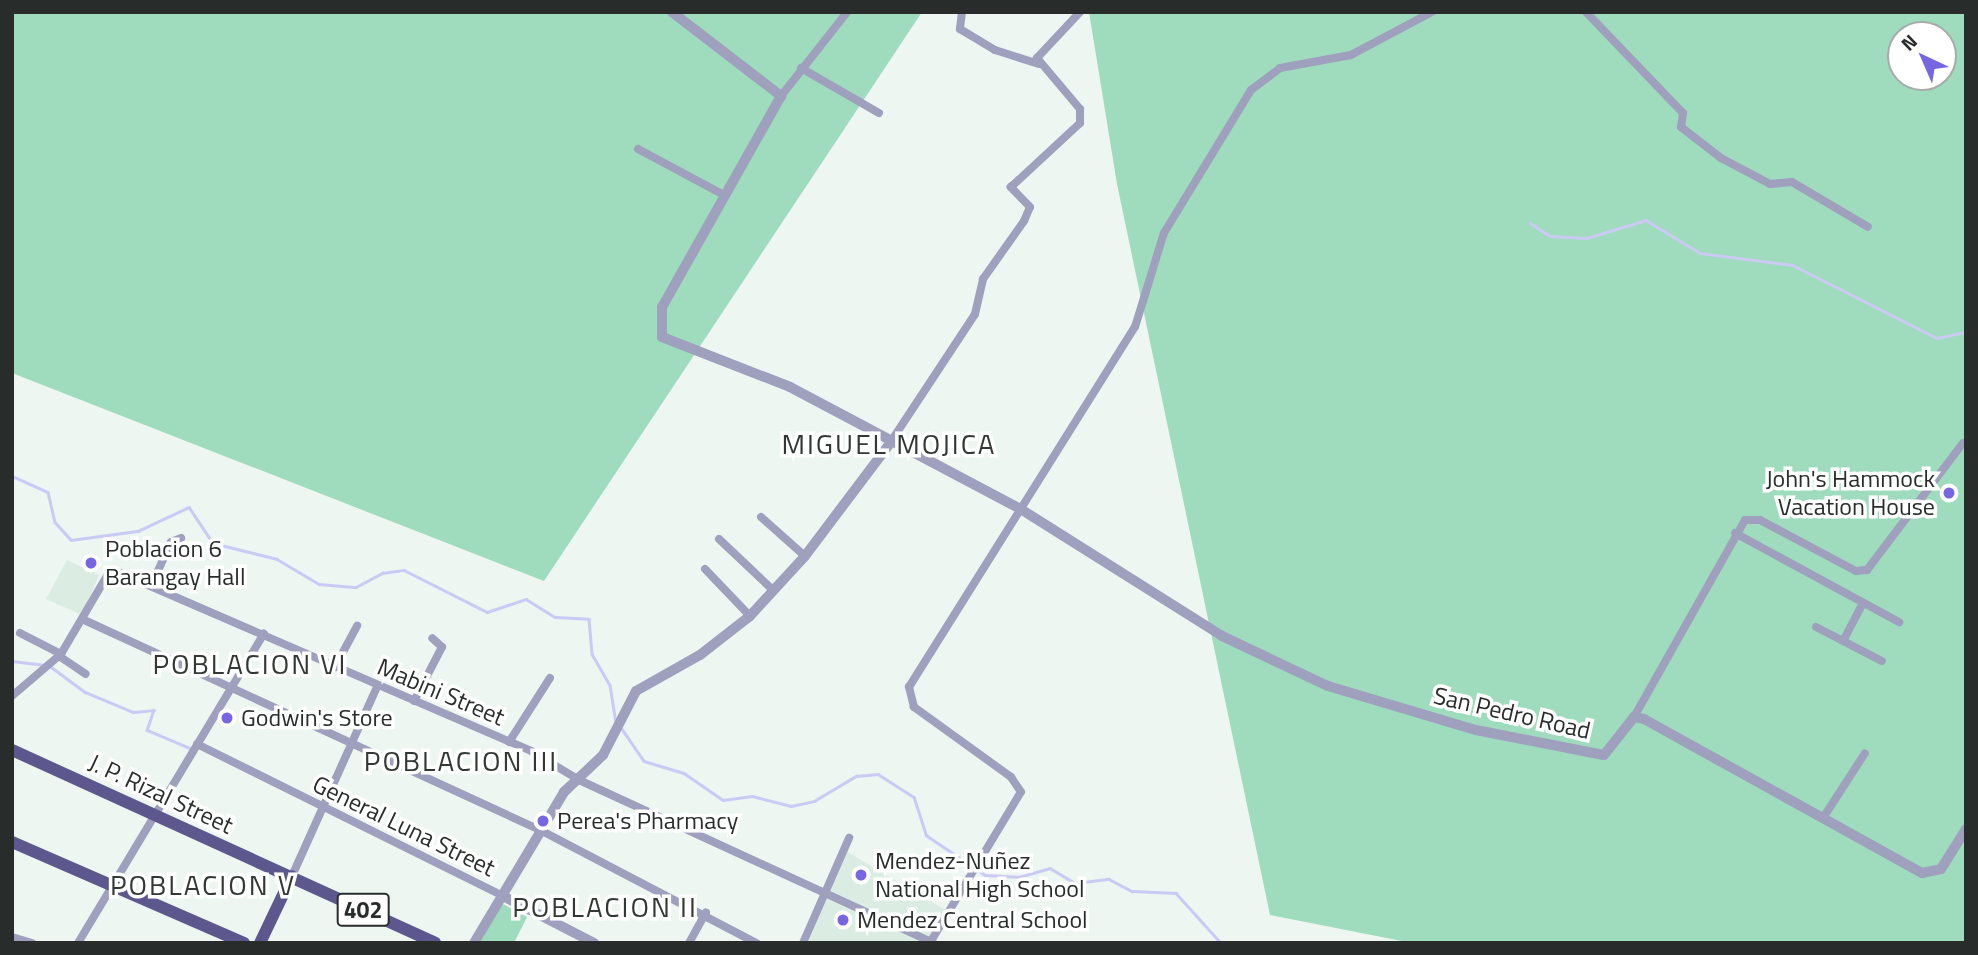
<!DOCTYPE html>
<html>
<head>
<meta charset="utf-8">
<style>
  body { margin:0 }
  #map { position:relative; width:1978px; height:955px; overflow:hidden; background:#edf6f1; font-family:"Titillium Web",sans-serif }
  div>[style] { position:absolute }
  .built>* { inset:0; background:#dbede3 }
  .green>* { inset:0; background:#9fdbbd }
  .stream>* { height:2.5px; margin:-1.25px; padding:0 1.25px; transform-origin:1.25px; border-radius:1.25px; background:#cbcaf5 }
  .minor>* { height:8px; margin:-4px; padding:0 4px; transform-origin:4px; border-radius:4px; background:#9f9fbe }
  .tertiary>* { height:10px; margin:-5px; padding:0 5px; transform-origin:5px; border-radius:5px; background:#9f9fbe }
  .primary>* { height:12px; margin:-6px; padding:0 6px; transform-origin:6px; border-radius:6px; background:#5c588d }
  .dots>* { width:19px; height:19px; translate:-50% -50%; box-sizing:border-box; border:4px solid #fff; border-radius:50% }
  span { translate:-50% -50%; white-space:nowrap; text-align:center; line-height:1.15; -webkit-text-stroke:7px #fff; paint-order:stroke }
  .shield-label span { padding:2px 5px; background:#fff; border:2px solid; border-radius:5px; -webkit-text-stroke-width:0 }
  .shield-label { font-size:23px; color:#282c2a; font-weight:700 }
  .poi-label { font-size:24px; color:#282c2a }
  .right { translate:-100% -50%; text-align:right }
  .left { translate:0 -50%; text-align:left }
  .street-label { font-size:24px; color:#282c2a }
  .quarter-label { font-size:28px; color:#323935; letter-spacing:2px }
  .frame { position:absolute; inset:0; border:14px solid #282c2a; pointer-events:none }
  .north { position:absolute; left:1887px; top:21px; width:70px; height:70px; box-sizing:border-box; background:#fff; border:2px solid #a9abaa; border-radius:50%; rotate:316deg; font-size:19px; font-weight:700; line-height:28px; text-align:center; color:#282c2a }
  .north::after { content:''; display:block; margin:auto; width:24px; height:32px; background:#7766e1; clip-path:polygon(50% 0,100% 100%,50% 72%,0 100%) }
</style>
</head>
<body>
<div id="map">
  <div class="built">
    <i style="clip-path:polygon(67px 560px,99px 575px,82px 615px,46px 599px)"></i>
    <i style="clip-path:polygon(846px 851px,947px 911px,932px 943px,808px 943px)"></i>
  </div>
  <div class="green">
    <i style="clip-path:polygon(12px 12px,922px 12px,544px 581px,12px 373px)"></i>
    <i style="clip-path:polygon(evenodd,1089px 12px,1966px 12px,1966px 943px,1412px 943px,1270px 915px,1117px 184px,1089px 12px,1901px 35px,1943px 35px,1943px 77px,1901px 77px,1901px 35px)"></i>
    <i style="clip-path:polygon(501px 903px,527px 917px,514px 943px,480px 943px)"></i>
  </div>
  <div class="stream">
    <i style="left:1530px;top:223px;width:24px;rotate:33deg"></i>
    <i style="left:1550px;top:236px;width:37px;rotate:3deg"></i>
    <i style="left:1587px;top:238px;width:62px;rotate:-17deg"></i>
    <i style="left:1646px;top:220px;width:63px;rotate:31.4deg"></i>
    <i style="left:1700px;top:253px;width:94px;rotate:7.4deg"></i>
    <i style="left:1793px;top:265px;width:161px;rotate:26.9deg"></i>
    <i style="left:1937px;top:338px;width:30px;rotate:-12deg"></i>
    <i style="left:12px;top:476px;width:39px;rotate:24deg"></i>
    <i style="left:48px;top:492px;width:31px;rotate:77deg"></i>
    <i style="left:55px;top:522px;width:24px;rotate:48deg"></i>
    <i style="left:71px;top:540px;width:68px;rotate:-7.7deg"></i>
    <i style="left:138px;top:531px;width:56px;rotate:-25.2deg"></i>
    <i style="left:189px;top:507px;width:43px;rotate:56.3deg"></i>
    <i style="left:213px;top:543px;width:66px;rotate:14deg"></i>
    <i style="left:277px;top:559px;width:49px;rotate:30.8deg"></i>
    <i style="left:319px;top:584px;width:37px;rotate:5deg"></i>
    <i style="left:356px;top:587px;width:30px;rotate:-28deg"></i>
    <i style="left:382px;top:573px;width:22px;rotate:-8deg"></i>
    <i style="left:404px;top:570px;width:93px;rotate:26.8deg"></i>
    <i style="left:487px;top:612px;width:41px;rotate:-18.4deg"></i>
    <i style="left:526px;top:599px;width:34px;rotate:32deg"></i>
    <i style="left:555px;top:617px;width:34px;rotate:3deg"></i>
    <i style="left:589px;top:619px;width:35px;rotate:85deg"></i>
    <i style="left:592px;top:654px;width:36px;rotate:60deg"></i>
    <i style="left:610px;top:685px;width:36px;rotate:81deg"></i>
    <i style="left:12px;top:661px;width:31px;rotate:7deg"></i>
    <i style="left:50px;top:666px;width:44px;rotate:36.6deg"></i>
    <i style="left:85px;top:692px;width:52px;rotate:22.6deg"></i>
    <i style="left:133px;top:712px;width:21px;rotate:-5deg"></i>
    <i style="left:154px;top:710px;width:21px;rotate:109deg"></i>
    <i style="left:147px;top:730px;width:47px;rotate:22.7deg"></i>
    <i style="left:620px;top:726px;width:42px;rotate:55.6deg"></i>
    <i style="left:644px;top:761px;width:42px;rotate:16.7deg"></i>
    <i style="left:684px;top:773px;width:47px;rotate:34.7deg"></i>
    <i style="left:723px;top:800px;width:29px;rotate:-8deg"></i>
    <i style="left:752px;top:796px;width:40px;rotate:14.4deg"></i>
    <i style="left:791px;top:806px;width:24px;rotate:-12deg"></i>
    <i style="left:814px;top:801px;width:49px;rotate:-30.8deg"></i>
    <i style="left:856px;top:776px;width:22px;rotate:-5deg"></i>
    <i style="left:878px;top:774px;width:43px;rotate:32.6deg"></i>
    <i style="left:914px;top:797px;width:40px;rotate:72deg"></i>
    <i style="left:926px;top:835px;width:71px;rotate:34.1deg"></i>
    <i style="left:985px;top:875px;width:34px;rotate:3deg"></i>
    <i style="left:1019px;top:877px;width:32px;rotate:-16deg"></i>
    <i style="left:1050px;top:868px;width:29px;rotate:31deg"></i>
    <i style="left:1075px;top:883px;width:34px;rotate:-7deg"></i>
    <i style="left:1109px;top:879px;width:26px;rotate:28deg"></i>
    <i style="left:1132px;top:891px;width:44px;rotate:2.6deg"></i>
    <i style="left:1176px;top:893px;width:67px;rotate:48deg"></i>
  </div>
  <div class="minor">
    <i style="left:962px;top:12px;width:17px;rotate:97deg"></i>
    <i style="left:960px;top:29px;width:41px;rotate:31deg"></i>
    <i style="left:995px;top:50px;width:46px;rotate:17.7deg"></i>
    <i style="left:1586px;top:12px;width:140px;rotate:46.2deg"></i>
    <i style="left:1683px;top:113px;width:14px;rotate:98deg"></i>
    <i style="left:1681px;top:127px;width:51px;rotate:37.8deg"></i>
    <i style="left:1721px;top:158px;width:55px;rotate:28deg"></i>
    <i style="left:1770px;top:184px;width:22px;rotate:-5deg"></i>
    <i style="left:1792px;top:182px;width:88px;rotate:30.6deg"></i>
    <i style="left:801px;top:68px;width:90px;rotate:30deg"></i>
    <i style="left:781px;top:96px;width:107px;rotate:-51.8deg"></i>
    <i style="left:638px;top:149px;width:98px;rotate:28.1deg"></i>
    <i style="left:890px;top:443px;width:154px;rotate:-56.6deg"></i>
    <i style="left:975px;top:314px;width:36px;rotate:-77deg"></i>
    <i style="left:983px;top:279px;width:71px;rotate:-54.7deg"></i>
    <i style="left:1024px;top:221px;width:15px;rotate:-67deg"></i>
    <i style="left:1030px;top:207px;width:28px;rotate:-134deg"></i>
    <i style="left:1011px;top:187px;width:94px;rotate:-42.8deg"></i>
    <i style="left:1080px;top:123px;width:14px;rotate:-90deg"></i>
    <i style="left:1080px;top:109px;width:67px;rotate:-130.1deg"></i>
    <i style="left:1037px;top:58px;width:63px;rotate:-46.9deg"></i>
    <i style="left:761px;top:517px;width:59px;rotate:41.6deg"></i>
    <i style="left:1735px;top:533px;width:187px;rotate:28.5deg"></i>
    <i style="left:719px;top:539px;width:74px;rotate:43.4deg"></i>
    <i style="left:705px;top:569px;width:65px;rotate:46.2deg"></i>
    <i style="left:152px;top:584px;width:46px;rotate:-65.7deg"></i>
    <i style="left:171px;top:542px;width:11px;rotate:-22deg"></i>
    <i style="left:82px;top:619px;width:507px;rotate:24.74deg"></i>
    <i style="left:542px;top:831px;width:242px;rotate:27.6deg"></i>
    <i style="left:1816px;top:627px;width:74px;rotate:27.3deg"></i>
    <i style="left:20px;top:633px;width:46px;rotate:27.1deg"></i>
    <i style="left:1843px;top:641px;width:43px;rotate:-62.2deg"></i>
    <i style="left:59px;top:656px;width:32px;rotate:34deg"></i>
    <i style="left:335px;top:667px;width:47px;rotate:-61.8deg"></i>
    <i style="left:12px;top:696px;width:65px;rotate:-40.6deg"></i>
    <i style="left:61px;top:654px;width:91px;rotate:-59.5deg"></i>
    <i style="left:107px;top:576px;width:13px;rotate:-13deg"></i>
    <i style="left:120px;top:573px;width:448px;rotate:23.4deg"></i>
    <i style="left:531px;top:751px;width:56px;rotate:31.1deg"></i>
    <i style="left:579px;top:780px;width:390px;rotate:24.7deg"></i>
    <i style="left:414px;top:701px;width:61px;rotate:-62.6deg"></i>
    <i style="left:442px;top:647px;width:13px;rotate:-138deg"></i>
    <i style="left:1634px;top:717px;width:226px;rotate:-60.6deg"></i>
    <i style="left:1745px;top:520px;width:15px"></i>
    <i style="left:1760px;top:520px;width:109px;rotate:28deg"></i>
    <i style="left:1856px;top:571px;width:11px;rotate:-5deg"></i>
    <i style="left:1867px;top:570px;width:159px;rotate:-52.9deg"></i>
    <i style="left:509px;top:742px;width:76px;rotate:-57.4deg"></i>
    <i style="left:197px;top:744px;width:339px;rotate:26.4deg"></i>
    <i style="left:1823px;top:818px;width:77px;rotate:-57.1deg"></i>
    <i style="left:292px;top:876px;width:209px;rotate:-65.8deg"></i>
    <i style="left:12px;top:937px;width:21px;rotate:17deg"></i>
    <i style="left:931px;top:941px;width:174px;rotate:-58.9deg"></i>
    <i style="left:1021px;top:792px;width:18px;rotate:-124deg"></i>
    <i style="left:1011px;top:777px;width:120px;rotate:-144.2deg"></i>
    <i style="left:914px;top:707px;width:21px;rotate:-104deg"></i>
    <i style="left:909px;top:687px;width:425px;rotate:-57.9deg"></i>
    <i style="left:1135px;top:327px;width:98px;rotate:-72.9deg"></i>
    <i style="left:1164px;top:233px;width:167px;rotate:-58.7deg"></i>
    <i style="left:1251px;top:90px;width:36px;rotate:-37deg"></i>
    <i style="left:1280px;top:68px;width:72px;rotate:-10.4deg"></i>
    <i style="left:1351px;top:55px;width:92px;rotate:-28deg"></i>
    <i style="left:78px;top:943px;width:361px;rotate:-59deg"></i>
    <i style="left:689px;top:943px;width:35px;rotate:-61deg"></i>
    <i style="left:803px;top:943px;width:115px;rotate:-66.3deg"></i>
  </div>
  <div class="tertiary">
    <i style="left:672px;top:12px;width:138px;rotate:37.6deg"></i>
    <i style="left:781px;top:96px;width:242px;rotate:119.4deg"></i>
    <i style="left:662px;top:307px;width:30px;rotate:90deg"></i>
    <i style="left:662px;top:337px;width:137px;rotate:21.3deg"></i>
    <i style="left:790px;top:387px;width:259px;rotate:27.9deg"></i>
    <i style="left:1019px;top:508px;width:240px;rotate:32.2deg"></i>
    <i style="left:1222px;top:636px;width:117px;rotate:25.3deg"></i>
    <i style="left:1328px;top:686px;width:154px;rotate:16.6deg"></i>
    <i style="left:1476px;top:730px;width:130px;rotate:11.1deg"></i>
    <i style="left:1604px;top:755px;width:48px;rotate:-51.7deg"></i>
    <i style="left:1634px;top:717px;width:10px;rotate:11deg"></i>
    <i style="left:1644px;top:719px;width:318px;rotate:29deg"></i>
    <i style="left:1922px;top:873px;width:19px;rotate:-12deg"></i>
    <i style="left:1941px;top:869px;width:47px;rotate:-58deg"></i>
    <i style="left:501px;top:895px;width:105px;rotate:27.3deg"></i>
    <i style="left:474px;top:943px;width:176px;rotate:-59.2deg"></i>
    <i style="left:564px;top:792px;width:54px;rotate:-43.5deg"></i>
    <i style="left:603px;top:755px;width:72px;rotate:-62.7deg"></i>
    <i style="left:636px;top:691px;width:73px;rotate:-29.4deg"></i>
    <i style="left:700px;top:655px;width:63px;rotate:-38deg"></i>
    <i style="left:750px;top:616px;width:81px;rotate:-47.5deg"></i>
    <i style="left:805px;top:556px;width:141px;rotate:-53deg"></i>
  </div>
  <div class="primary">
    <i style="left:12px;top:750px;width:465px;rotate:24.5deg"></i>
    <i style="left:12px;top:842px;width:253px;rotate:23.5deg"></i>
    <i style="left:260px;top:943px;width:74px;rotate:-64.5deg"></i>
  </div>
  <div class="dots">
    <i style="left:1949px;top:493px;background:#7766e1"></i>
    <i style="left:91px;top:563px;background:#7766e1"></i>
    <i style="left:227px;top:718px;background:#7766e1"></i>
    <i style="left:543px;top:821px;background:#7766e1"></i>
    <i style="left:861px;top:875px;background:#7766e1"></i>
    <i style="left:843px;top:920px;background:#7766e1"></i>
  </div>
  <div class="shield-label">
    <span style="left:363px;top:910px">402</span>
  </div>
  <div class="poi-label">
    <span class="right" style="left:1935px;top:493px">John's Hammock<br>Vacation House</span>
    <span class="left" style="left:105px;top:563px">Poblacion 6<br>Barangay Hall</span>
    <span class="left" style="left:241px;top:718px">Godwin's Store</span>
    <span class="left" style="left:557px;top:821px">Perea's Pharmacy</span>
    <span class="left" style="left:875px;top:875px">Mendez-Nuñez<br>National High School</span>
    <span class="left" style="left:857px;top:920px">Mendez Central School</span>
  </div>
  <div class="street-label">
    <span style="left:441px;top:692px;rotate:23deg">Mabini Street</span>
    <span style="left:1512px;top:713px;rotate:13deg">San Pedro Road</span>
    <span style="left:161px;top:794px;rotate:25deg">J. P. Rizal Street</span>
    <span style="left:404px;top:826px;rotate:26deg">General Luna Street</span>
  </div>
  <div class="quarter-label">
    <span style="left:889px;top:444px">MIGUEL MOJICA</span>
    <span style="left:250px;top:664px">POBLACION VI</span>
    <span style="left:461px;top:761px">POBLACION III</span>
    <span style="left:203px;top:885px">POBLACION V</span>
    <span style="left:605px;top:907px">POBLACION II</span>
  </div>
  <div class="frame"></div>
  <div class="north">N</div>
</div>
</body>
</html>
